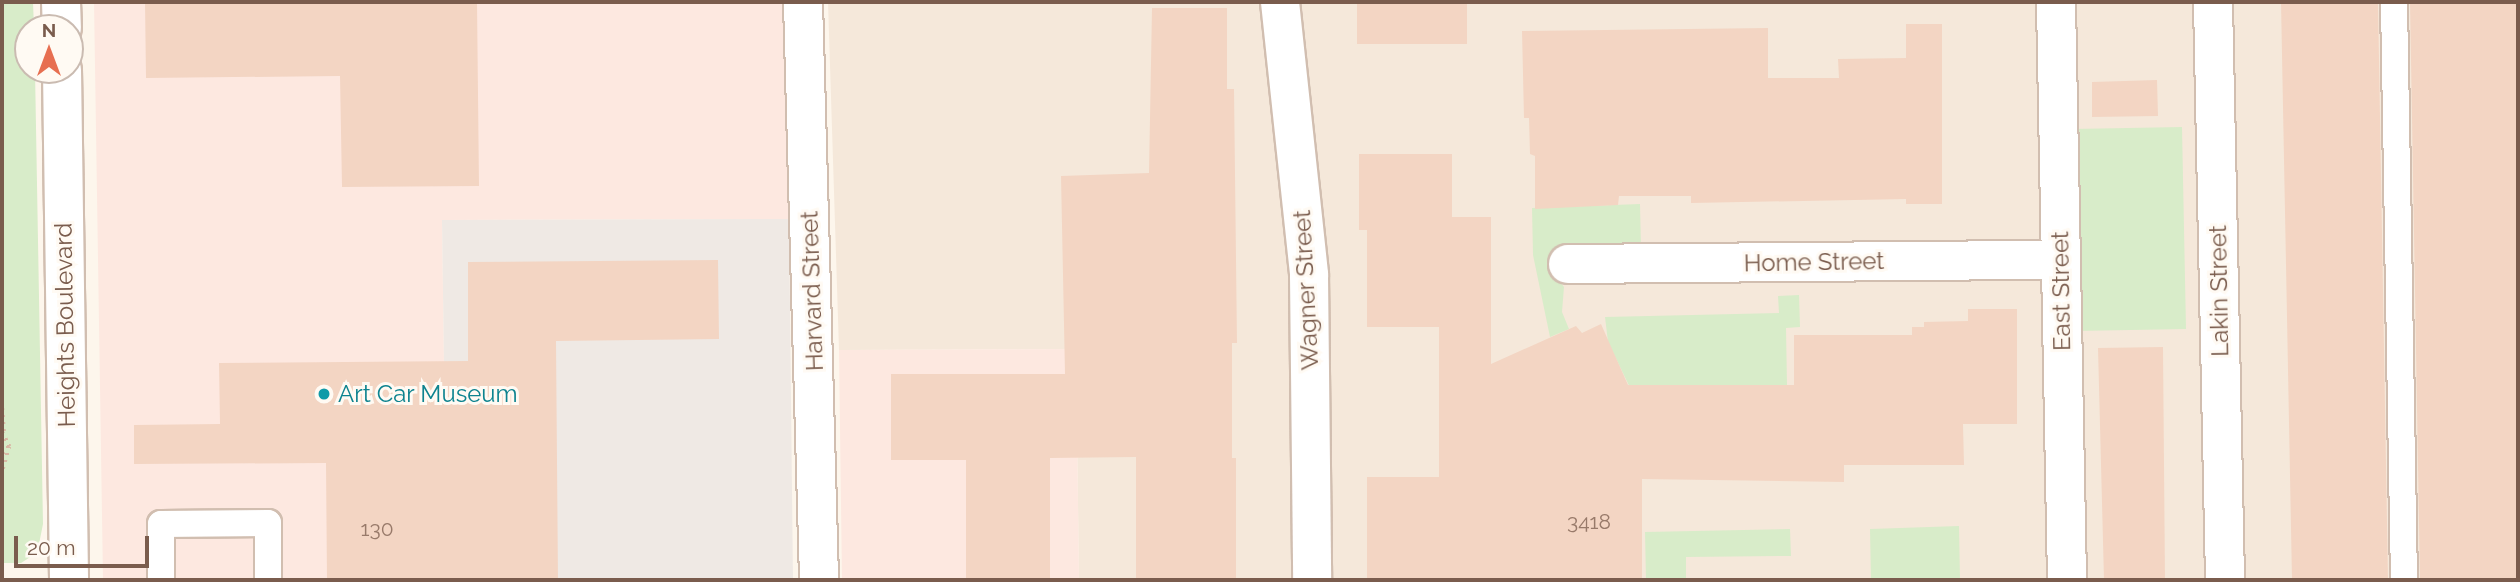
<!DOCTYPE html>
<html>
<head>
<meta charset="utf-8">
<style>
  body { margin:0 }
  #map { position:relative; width:2520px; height:582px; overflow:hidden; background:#fdf6ec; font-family:Raleway,sans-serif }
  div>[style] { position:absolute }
  .residential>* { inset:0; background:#f5e8da }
  .commercial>* { inset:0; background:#fde8e0 }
  .industrial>* { inset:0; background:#efe9e4 }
  .green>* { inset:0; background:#d8ecc9 }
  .building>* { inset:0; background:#f3d5c3 }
  .path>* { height:4.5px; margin-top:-2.25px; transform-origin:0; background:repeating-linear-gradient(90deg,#d9b8a5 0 2px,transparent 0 7px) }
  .roads { filter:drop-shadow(2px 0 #d1beb0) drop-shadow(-2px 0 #d1beb0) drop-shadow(0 2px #d1beb0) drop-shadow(0 -2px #d1beb0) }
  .lane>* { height:26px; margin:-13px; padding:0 13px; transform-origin:13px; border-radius:13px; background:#fff }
  .street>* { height:38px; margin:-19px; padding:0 19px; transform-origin:19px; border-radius:19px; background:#fff }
  .secondary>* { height:38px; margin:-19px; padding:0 19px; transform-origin:19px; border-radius:19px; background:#fff }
  .dots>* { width:19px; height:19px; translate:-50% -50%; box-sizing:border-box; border:4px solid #fffaf3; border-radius:50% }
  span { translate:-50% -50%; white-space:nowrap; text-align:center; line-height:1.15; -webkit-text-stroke:6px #fffaf3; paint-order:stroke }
  .number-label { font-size:21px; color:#987a6a }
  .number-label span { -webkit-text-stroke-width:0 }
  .street-label { font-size:24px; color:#7a5c4d }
  .culture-label { font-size:24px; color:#0d838f }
  .left { translate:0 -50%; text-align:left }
  .frame { position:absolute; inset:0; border:4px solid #7a5c4d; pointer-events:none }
  .north { position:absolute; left:14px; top:14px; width:70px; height:70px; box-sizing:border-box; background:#fffaf3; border:2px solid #cabbb1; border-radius:50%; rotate:0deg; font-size:19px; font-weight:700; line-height:28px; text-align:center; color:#7a5c4d }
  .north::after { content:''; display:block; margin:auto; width:24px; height:32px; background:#e76f51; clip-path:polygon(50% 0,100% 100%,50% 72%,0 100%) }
  .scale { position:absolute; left:14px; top:536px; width:135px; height:32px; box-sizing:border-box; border:4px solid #7a5c4d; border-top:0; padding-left:9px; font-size:21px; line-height:24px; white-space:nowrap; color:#7a5c4d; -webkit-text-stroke:5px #fffaf3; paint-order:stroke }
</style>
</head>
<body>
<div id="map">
  <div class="residential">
    <i style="clip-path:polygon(828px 2px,2518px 2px,2518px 580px,1079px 580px,1076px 349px,839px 350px)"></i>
  </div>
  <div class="commercial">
    <i style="clip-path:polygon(94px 2px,783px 2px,789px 219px,442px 220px,447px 580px,103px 580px)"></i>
    <i style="clip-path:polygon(1076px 349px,1079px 580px,842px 580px,839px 350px)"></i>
  </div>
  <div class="industrial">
    <i style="clip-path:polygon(789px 219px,793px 580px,447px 580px,442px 220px)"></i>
  </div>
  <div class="green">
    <i style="clip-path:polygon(2px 2px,33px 2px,34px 28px,28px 28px,28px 70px,35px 70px,43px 524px,39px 544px,32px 556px,21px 563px,2px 563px)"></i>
    <i style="clip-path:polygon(2182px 127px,2186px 329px,2076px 331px,2072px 129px)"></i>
    <i style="clip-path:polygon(1640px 204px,1641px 248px,1557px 278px,1564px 287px,1562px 312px,1569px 329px,1550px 337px,1533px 255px,1532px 208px)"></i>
    <i style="clip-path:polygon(1799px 295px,1800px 327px,1786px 328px,1787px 385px,1635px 385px,1635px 398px,1608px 342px,1605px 317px,1779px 313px,1778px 296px)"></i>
    <i style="clip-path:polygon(1959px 526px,1960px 580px,1871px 580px,1870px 529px)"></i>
    <i style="clip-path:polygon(1790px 529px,1791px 556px,1686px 557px,1686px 580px,1646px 580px,1645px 532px)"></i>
  </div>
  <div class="building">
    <i style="clip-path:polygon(145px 2px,477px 2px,479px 186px,342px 187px,340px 76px,146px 78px)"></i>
    <i style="clip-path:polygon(1357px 2px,1467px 2px,1467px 44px,1357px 44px)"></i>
    <i style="clip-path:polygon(2281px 2px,2378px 2px,2388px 580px,2292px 580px)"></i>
    <i style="clip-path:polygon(2410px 2px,2518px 2px,2518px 580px,2420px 580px)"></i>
    <i style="clip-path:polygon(1152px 8px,1227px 8px,1227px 89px,1234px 89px,1237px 343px,1232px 343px,1232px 458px,1236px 458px,1236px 580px,1136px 580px,1136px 457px,1050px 458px,1050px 580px,966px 580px,966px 460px,891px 460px,891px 374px,1065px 374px,1061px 176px,1149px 173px)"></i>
    <i style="clip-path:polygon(1906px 24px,1942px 24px,1942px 204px,1906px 204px,1906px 199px,1691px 203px,1691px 196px,1619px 196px,1618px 205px,1535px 209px,1535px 156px,1530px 154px,1529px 118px,1524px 118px,1522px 31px,1768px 28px,1768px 78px,1839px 78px,1838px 59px,1906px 58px)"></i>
    <i style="clip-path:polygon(2157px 80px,2158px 116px,2092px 117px,2092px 82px)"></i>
    <i style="clip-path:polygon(1359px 154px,1452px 154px,1452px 217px,1491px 217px,1491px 364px,1576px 326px,1582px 333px,1601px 324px,1628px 385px,1794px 385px,1794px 335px,1912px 335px,1912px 327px,1924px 327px,1924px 322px,1968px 321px,1968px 309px,2017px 309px,2017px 424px,1963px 424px,1964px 465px,1844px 465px,1844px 482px,1642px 479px,1642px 580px,1367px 580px,1367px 477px,1439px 477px,1439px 327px,1367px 327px,1367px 230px,1359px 230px)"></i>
    <i style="clip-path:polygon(718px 260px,719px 339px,556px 341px,558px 580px,327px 580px,326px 463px,134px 464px,134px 425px,220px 424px,219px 363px,468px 361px,468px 262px)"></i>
    <i style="clip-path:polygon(2163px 347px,2165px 580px,2104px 580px,2098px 348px)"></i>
  </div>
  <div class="path">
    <i style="left:2px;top:408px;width:26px;rotate:86deg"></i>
    <i style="left:2px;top:432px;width:16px;rotate:63deg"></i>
    <i style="left:9px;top:446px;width:25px;rotate:106deg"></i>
  </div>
  <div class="roads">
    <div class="lane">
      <i style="left:2394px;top:2px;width:578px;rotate:89.01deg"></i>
      <i style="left:161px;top:580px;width:56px;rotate:-90deg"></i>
      <i style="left:161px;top:524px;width:107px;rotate:-0.5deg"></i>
      <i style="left:268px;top:523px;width:57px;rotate:90deg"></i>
    </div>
    <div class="street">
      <i style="left:1280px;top:2px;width:275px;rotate:83.9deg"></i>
      <i style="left:1309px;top:275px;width:305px;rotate:89.4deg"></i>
      <i style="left:2056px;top:2px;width:578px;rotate:88.91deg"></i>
      <i style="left:2213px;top:2px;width:578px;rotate:88.81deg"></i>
      <i style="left:1568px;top:264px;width:492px;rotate:-0.5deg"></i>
    </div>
    <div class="secondary">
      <i style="left:61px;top:2px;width:26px;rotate:88deg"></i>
      <i style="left:803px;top:2px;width:578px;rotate:88.41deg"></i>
      <i style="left:62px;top:70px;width:510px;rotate:89.21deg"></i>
    </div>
  </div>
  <div class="dots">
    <i style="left:324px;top:394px;background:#0f9aa8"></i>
  </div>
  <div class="number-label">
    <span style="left:1589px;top:522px">3418</span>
    <span style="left:377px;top:529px">130</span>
  </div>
  <div class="street-label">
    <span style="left:1814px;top:262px;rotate:-1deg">Home Street</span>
    <span style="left:1306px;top:290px;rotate:-93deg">Wagner Street</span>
    <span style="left:812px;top:291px;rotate:-92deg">Harvard Street</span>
    <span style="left:2061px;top:291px;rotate:-91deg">East Street</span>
    <span style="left:2219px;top:291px;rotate:-91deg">Lakin Street</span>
    <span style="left:65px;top:325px;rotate:-91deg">Heights Boulevard</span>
  </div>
  <div class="culture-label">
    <span class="left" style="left:338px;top:394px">Art Car Museum</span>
  </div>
  <div class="frame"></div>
  <div class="north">N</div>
  <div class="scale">20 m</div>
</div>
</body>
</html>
